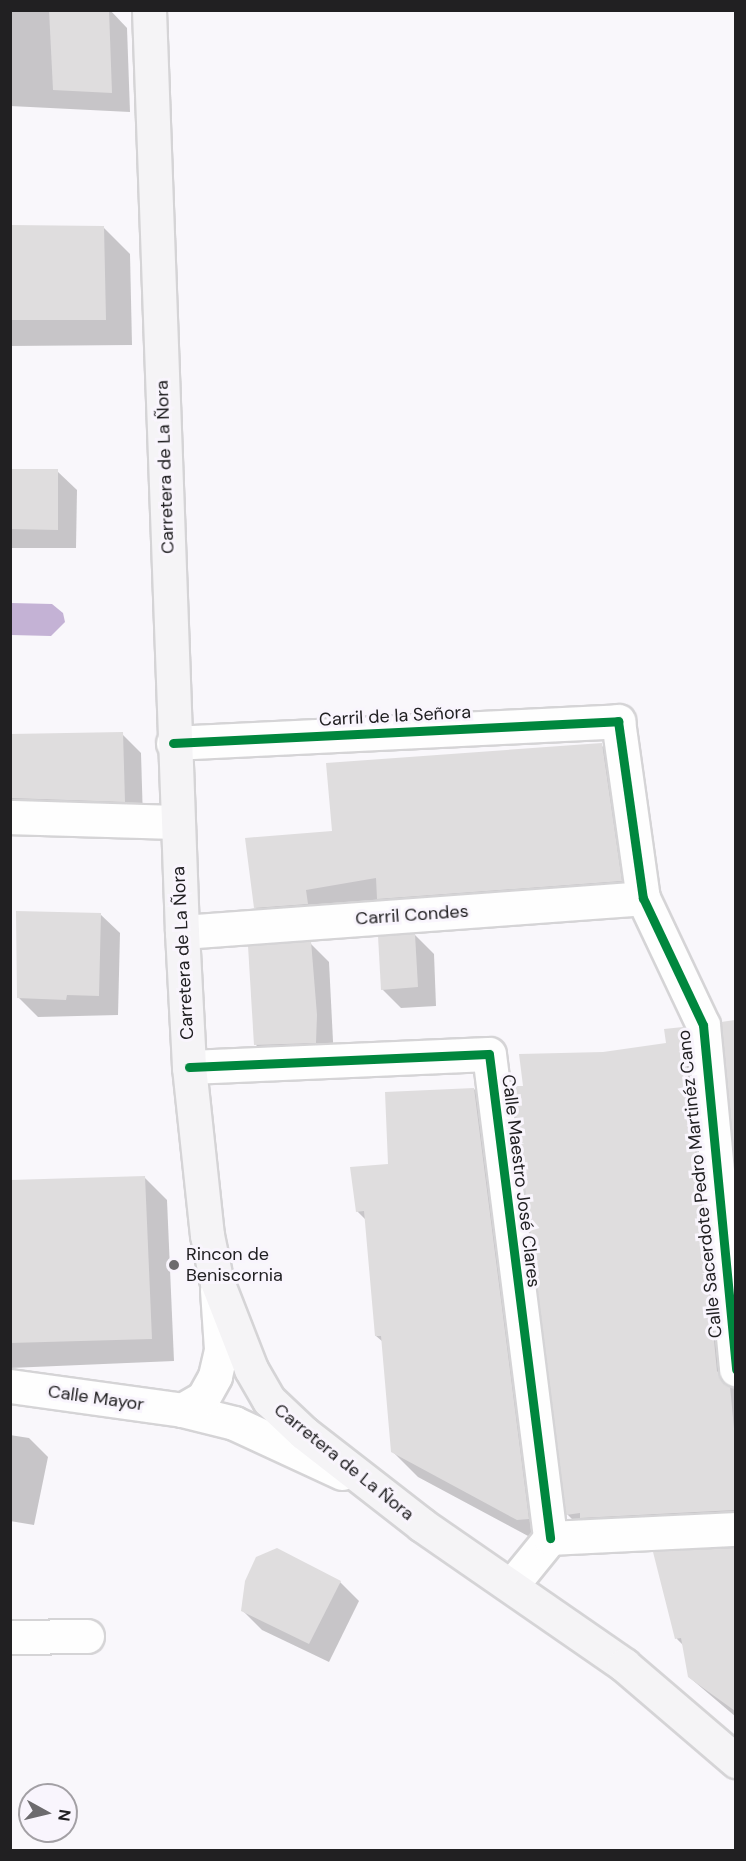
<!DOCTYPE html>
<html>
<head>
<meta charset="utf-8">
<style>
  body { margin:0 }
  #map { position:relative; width:746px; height:1861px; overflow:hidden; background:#f9f7fb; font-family:"DM Sans",sans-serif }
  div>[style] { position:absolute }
  .water>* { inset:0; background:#c4b2d5 }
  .shadow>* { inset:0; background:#0003 }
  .building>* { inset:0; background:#dfddde }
  .roads { filter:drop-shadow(2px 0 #d5d4d6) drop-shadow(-2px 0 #d5d4d6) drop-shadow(0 2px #d5d4d6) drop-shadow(0 -2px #d5d4d6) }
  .minor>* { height:33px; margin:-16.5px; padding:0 16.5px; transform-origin:16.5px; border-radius:16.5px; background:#fefefe }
  .secondary>* { height:33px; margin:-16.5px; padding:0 16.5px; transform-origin:16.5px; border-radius:16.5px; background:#f5f4f6 }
  .cycleway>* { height:9px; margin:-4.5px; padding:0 4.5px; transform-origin:4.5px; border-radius:4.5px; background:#00873e }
  .dots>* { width:16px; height:16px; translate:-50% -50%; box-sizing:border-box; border:3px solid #f9f5fd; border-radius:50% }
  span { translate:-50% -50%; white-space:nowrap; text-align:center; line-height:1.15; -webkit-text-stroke:6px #f9f5fd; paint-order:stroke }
  .street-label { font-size:18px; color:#212022 }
  .poi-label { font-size:18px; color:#212022 }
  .left { translate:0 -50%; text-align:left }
  .frame { position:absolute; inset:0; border:12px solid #212022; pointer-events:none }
  .north { position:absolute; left:18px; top:1783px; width:60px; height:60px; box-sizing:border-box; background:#f9f5fd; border:2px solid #a3a0a5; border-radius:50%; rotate:98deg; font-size:16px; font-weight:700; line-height:24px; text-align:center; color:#212022 }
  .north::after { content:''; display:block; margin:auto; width:21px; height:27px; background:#6d6b6e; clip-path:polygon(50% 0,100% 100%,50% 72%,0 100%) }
</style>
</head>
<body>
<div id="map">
  <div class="water">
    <i style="clip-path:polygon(11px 603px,52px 604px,63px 613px,65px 622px,51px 636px,11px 635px)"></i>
  </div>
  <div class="shadow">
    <i style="clip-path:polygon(10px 10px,110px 10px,127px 28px,130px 112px,10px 106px)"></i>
    <i style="clip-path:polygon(10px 227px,104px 228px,130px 254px,132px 345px,10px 346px)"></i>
    <i style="clip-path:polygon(10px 470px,57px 471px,77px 490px,76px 548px,10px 548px)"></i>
    <i style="clip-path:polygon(122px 734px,141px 753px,143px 820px,10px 821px,10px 736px)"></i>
    <i style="clip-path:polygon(601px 745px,623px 767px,643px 902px,277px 929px,255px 907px,334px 833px)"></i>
    <i style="clip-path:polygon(100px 914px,120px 933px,118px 1015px,38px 1017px,19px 998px)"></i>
    <i style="clip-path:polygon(415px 935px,434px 954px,436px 1006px,401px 1008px,382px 989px)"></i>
    <i style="clip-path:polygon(310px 943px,329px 962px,334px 1061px,275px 1064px,256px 1045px)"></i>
    <i style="clip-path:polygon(736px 1022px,736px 1153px,723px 1023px)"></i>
    <i style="clip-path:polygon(683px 1028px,709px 1055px,736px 1320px,736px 1540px,594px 1541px,567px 1514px,525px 1087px,603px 1054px,668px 1045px)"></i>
    <i style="clip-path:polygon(474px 1089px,499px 1114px,543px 1544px,418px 1477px,393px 1452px,383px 1342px,376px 1336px,366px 1220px,357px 1211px,390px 1165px)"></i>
    <i style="clip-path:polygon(144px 1177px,167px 1200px,174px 1361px,10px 1368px,10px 1181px)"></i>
    <i style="clip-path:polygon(10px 1435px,29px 1438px,48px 1457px,34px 1525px,10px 1521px)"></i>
    <i style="clip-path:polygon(736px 1547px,736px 1717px,689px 1677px,683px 1645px,677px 1639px,655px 1553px)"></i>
    <i style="clip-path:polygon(340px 1582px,359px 1601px,329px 1662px,262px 1630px,242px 1610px)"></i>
  </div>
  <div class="building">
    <i style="clip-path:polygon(49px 10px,109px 10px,112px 93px,53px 90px)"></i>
    <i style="clip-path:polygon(10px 225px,104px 226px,106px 320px,10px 320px)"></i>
    <i style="clip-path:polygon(10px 469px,58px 469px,58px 530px,10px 529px)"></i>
    <i style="clip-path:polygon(123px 732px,125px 802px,10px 798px,10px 734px)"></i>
    <i style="clip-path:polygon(602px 743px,622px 881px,377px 899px,376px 878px,306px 890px,308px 904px,254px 908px,245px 838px,332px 831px,326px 763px)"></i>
    <i style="clip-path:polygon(16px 911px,101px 913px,99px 996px,67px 995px,66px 1000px,17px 998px)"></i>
    <i style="clip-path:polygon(415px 934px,418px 987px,381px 990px,378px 936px)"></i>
    <i style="clip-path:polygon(311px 941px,317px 1015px,316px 1043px,254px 1045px,248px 946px)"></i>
    <i style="clip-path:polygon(735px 1020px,735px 1167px,721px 1022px)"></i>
    <i style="clip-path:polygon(683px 1027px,717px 1371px,730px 1386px,735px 1439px,735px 1510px,580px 1518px,580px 1513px,566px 1515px,512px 1086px,523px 1086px,519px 1054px,603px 1052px,666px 1043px,664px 1029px)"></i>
    <i style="clip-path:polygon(474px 1088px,529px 1519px,517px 1520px,391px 1452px,381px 1336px,375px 1336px,364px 1211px,356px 1212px,350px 1167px,388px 1164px,385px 1092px)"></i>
    <i style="clip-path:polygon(145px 1176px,152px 1339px,10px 1343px,10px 1180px)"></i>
    <i style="clip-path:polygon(277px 1548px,341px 1581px,309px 1644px,241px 1611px,245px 1581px,256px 1557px)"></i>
    <i style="clip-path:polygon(735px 1548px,735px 1711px,688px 1677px,681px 1638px,675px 1639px,653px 1552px)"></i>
  </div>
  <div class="roads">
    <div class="minor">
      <i style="left:173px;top:743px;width:446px;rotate:-2.8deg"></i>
      <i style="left:618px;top:721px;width:179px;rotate:82deg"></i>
      <i style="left:643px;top:898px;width:140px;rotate:64.7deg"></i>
      <i style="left:703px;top:1025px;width:346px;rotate:84.5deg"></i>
      <i style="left:10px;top:817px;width:166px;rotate:1.7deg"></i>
      <i style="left:182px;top:932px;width:462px;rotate:-4.2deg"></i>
      <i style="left:189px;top:1067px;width:300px;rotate:-2.5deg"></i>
      <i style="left:489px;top:1054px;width:488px;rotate:82.8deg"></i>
      <i style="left:10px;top:1386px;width:174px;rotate:7.9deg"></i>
      <i style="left:182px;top:1410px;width:54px;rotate:14deg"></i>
      <i style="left:234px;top:1423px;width:119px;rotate:24.8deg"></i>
      <i style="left:182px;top:1410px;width:24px;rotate:-30deg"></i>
      <i style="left:203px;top:1398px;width:25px;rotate:-61deg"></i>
      <i style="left:215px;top:1376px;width:28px;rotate:-77deg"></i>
      <i style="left:221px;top:1349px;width:59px;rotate:-93.9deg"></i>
      <i style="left:511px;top:1586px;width:62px;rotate:-50.9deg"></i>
      <i style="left:550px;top:1538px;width:186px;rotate:-2.8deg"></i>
      <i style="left:10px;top:1637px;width:77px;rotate:-0.7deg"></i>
    </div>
    <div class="secondary">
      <i style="left:149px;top:10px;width:923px;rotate:87.95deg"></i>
      <i style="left:182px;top:932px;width:135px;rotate:87deg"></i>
      <i style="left:189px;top:1067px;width:169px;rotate:83.9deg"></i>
      <i style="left:207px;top:1235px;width:45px;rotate:78.4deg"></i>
      <i style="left:216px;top:1279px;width:97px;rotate:68.7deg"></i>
      <i style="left:251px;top:1369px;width:36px;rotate:60deg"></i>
      <i style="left:269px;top:1400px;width:48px;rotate:43.3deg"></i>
      <i style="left:304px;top:1433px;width:150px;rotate:37.9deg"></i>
      <i style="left:422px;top:1525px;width:246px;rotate:34.7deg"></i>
      <i style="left:624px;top:1665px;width:148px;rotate:40.6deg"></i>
    </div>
  </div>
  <div class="cycleway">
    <i style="left:173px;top:743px;width:446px;rotate:-2.8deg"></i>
    <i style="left:618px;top:721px;width:179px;rotate:82deg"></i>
    <i style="left:643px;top:898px;width:140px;rotate:64.7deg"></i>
    <i style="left:703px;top:1025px;width:346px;rotate:84.5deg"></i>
    <i style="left:189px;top:1067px;width:300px;rotate:-2.5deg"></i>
    <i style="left:489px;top:1054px;width:488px;rotate:82.8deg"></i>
  </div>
  <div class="dots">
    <i style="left:174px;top:1265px;background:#6d6b6e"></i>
  </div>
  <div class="street-label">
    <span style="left:165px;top:467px;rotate:-92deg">Carretera de La Ñora</span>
    <span style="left:395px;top:716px;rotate:-3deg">Carril de la Señora</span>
    <span style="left:412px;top:915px;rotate:-4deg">Carril Condes</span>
    <span style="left:183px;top:953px;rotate:-93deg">Carretera de La Ñora</span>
    <span style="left:521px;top:1181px;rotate:83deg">Calle Maestro José Clares</span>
    <span style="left:700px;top:1184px;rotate:-96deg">Calle Sacerdote Pedro Martinéz Cano</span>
    <span style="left:96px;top:1398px;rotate:8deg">Calle Mayor</span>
    <span style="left:344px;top:1462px;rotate:39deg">Carretera de La Ñora</span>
  </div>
  <div class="poi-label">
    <span class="left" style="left:186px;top:1265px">Rincon de<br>Beniscornia</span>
  </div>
  <div class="frame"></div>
  <div class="north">N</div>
</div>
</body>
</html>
